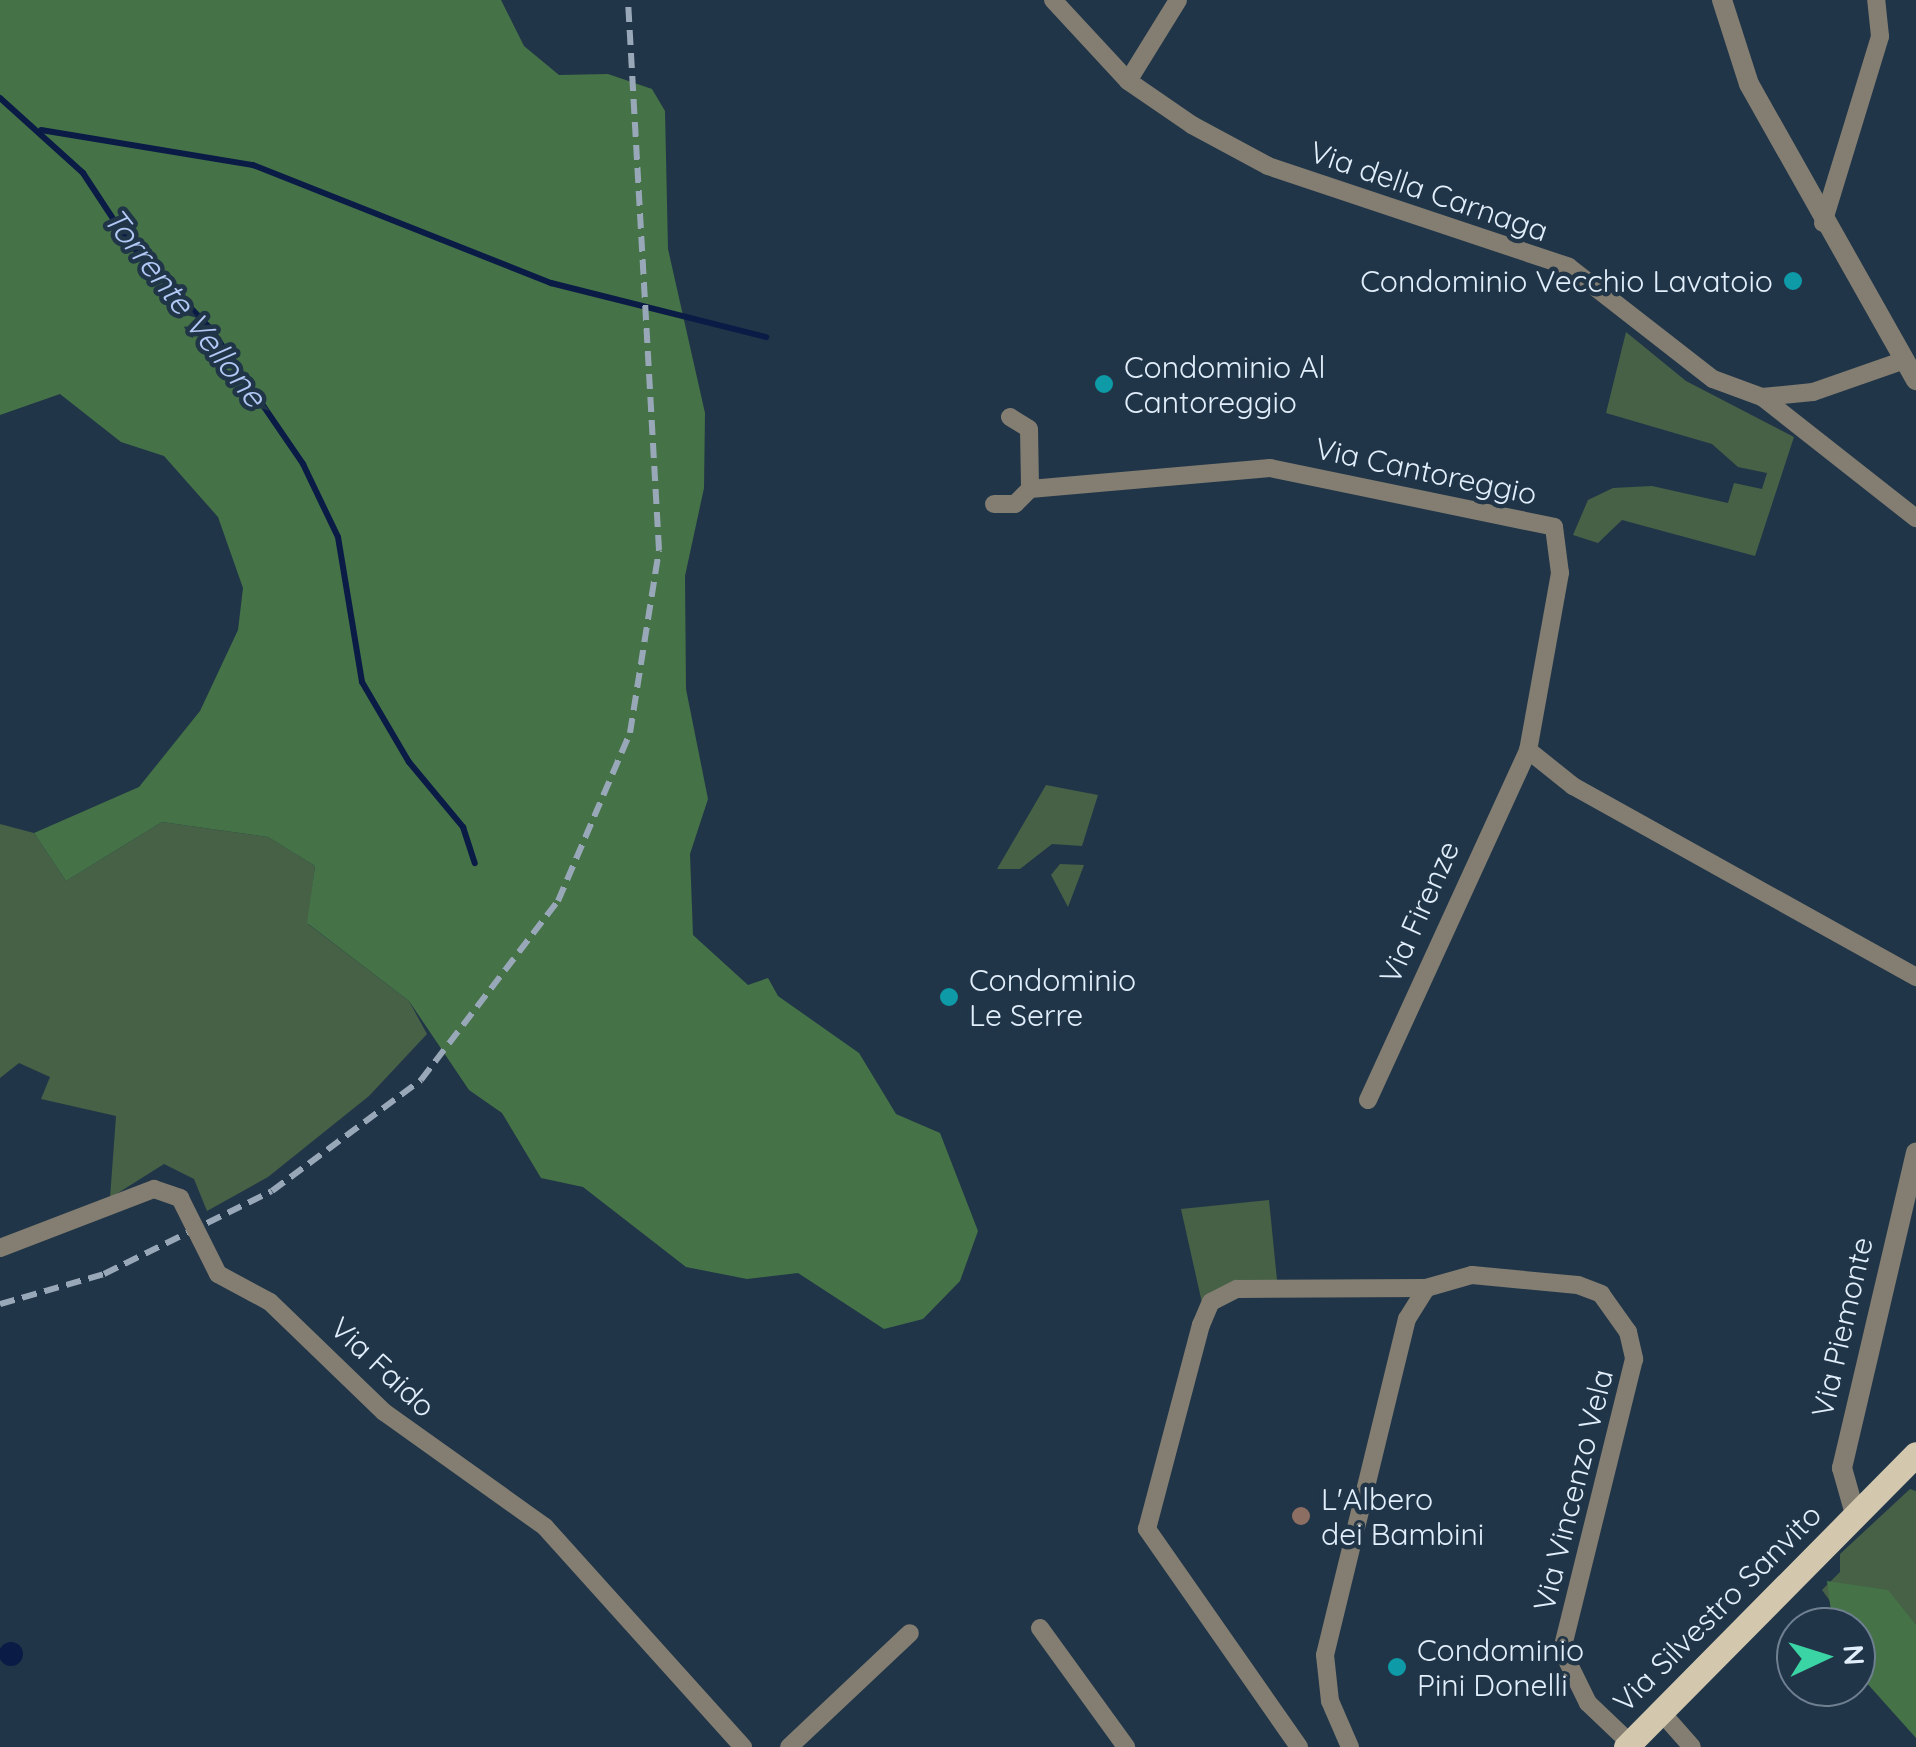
<!DOCTYPE html>
<html>
<head>
<meta charset="utf-8">
<style>
  body { margin:0 }
  #map { position:relative; width:1916px; height:1747px; overflow:hidden; background:#213548; font-family:Quicksand,sans-serif }
  div>[style] { position:absolute }
  .green>* { inset:0; background:#466146 }
  .forest>* { inset:0; background:#457247 }
  .water>* { inset:0; background:#0a1b46 }
  .round { border-radius:50% }
  .stream>* { height:6px; margin:-3px; padding:0 3px; transform-origin:3px; border-radius:3px; background:#0a1b46 }
  .minor>* { height:18px; margin:-9px; padding:0 9px; transform-origin:9px; border-radius:9px; background:#837e71 }
  .tertiary>* { height:20px; margin:-10px; padding:0 10px; transform-origin:10px; border-radius:10px; background:#837e71 }
  .primary>* { height:25px; margin:-12.5px; padding:0 12.5px; transform-origin:12.5px; border-radius:12.5px; background:#d3c8ae }
  .rail>* { height:6px; margin-top:-3px; transform-origin:0; background:repeating-linear-gradient(90deg,#99a8b8 0 15px,transparent 0 23px) }
  .minor-bridge>* { height:18px; margin:-9px; padding:0 9px; transform-origin:9px; border-radius:9px; background:#837e71 }
  .dots>* { width:28px; height:28px; translate:-50% -50%; box-sizing:border-box; border:5px solid #213548; border-radius:50% }
  span { translate:-50% -50%; white-space:nowrap; text-align:center; line-height:1.15; -webkit-text-stroke:9px #213548; paint-order:stroke }
  .street-label { font-size:30px; color:#e1eefb }
  .poi-label { font-size:30px; color:#e1eefb }
  .right { translate:-100% -50%; text-align:right }
  .left { translate:0 -50%; text-align:left }
  .water-label { font-size:32px; color:#b2c8f5; font-style:italic }
  .north { position:absolute; left:1776px; top:1607px; width:100px; height:100px; box-sizing:border-box; background:#213548; border:2px solid #6e7f90; border-radius:50%; rotate:86deg; font-size:28px; font-weight:700; line-height:40px; text-align:center; color:#e1eefb }
  .north::after { content:''; display:block; margin:auto; width:35px; height:45px; background:#3bd4a4; clip-path:polygon(50% 0,100% 100%,50% 72%,0 100%) }
</style>
</head>
<body>
<div id="map">
  <div class="green">
    <i style="clip-path:polygon(1626px 332px,1686px 381px,1794px 437px,1755px 556px,1622px 520px,1598px 543px,1573px 535px,1588px 500px,1613px 488px,1652px 486px,1728px 503px,1734px 483px,1762px 489px,1767px 473px,1738px 467px,1712px 444px,1606px 413px)"></i>
    <i style="clip-path:polygon(1046px 785px,1098px 795px,1082px 846px,1052px 844px,1020px 869px,997px 869px)"></i>
    <i style="clip-path:polygon(162px 822px,268px 837px,315px 866px,308px 924px,409px 1001px,427px 1034px,369px 1096px,268px 1177px,207px 1211px,194px 1179px,164px 1164px,110px 1198px,116px 1116px,41px 1099px,50px 1077px,19px 1063px,0 1078px,0 824px,34px 833px,66px 881px)"></i>
    <i style="clip-path:polygon(1060px 864px,1084px 865px,1068px 907px,1051px 875px)"></i>
    <i style="clip-path:polygon(1269px 1200px,1277px 1280px,1202px 1303px,1181px 1209px)"></i>
    <i style="clip-path:polygon(1910px 1489px,1916px 1491px,1916px 1720px,1822px 1590px,1840px 1572px,1840px 1554px)"></i>
  </div>
  <div class="forest">
    <i style="clip-path:polygon(0 0,501px 0,524px 46px,559px 75px,608px 74px,652px 89px,665px 111px,668px 249px,705px 413px,704px 488px,685px 576px,686px 689px,708px 799px,690px 854px,693px 935px,748px 985px,768px 978px,778px 996px,859px 1053px,896px 1114px,940px 1133px,978px 1231px,960px 1281px,923px 1319px,884px 1329px,798px 1273px,747px 1279px,686px 1267px,583px 1187px,541px 1178px,502px 1113px,469px 1090px,409px 1001px,307px 923px,315px 866px,268px 837px,162px 822px,66px 881px,34px 833px,139px 787px,200px 711px,238px 630px,243px 588px,218px 517px,164px 456px,121px 442px,60px 394px,0 415px)"></i>
    <i style="clip-path:polygon(1827px 1581px,1888px 1590px,1916px 1625px,1916px 1738px,1856px 1671px,1856px 1627px,1833px 1627px)"></i>
  </div>
  <div class="water">
    <i class="round" style="left:-1px;top:1642px;width:24px;height:24px"></i>
  </div>
  <div class="stream">
    <i style="left:0;top:98px;width:112px;rotate:42.1deg"></i>
    <i style="left:83px;top:173px;width:84px;rotate:56.7deg"></i>
    <i style="left:129px;top:243px;width:117px;rotate:46.4deg"></i>
    <i style="left:210px;top:328px;width:165px;rotate:55.6deg"></i>
    <i style="left:303px;top:464px;width:81px;rotate:64.4deg"></i>
    <i style="left:338px;top:537px;width:147px;rotate:80.6deg"></i>
    <i style="left:362px;top:682px;width:93px;rotate:59.6deg"></i>
    <i style="left:409px;top:762px;width:85px;rotate:50.3deg"></i>
    <i style="left:463px;top:827px;width:38px;rotate:72deg"></i>
    <i style="left:41px;top:130px;width:215px;rotate:9.4deg"></i>
    <i style="left:253px;top:165px;width:321px;rotate:21.6deg"></i>
    <i style="left:551px;top:283px;width:222px;rotate:14.1deg"></i>
  </div>
  <div class="minor">
    <i style="left:1053px;top:0;width:110px;rotate:47.2deg"></i>
    <i style="left:1128px;top:81px;width:78px;rotate:34.5deg"></i>
    <i style="left:1192px;top:125px;width:86px;rotate:28.3deg"></i>
    <i style="left:1268px;top:166px;width:317px;rotate:18.5deg"></i>
    <i style="left:1569px;top:267px;width:182px;rotate:37.9deg"></i>
    <i style="left:1713px;top:379px;width:52px;rotate:20.2deg"></i>
    <i style="left:1762px;top:397px;width:51px;rotate:-5.6deg"></i>
    <i style="left:1813px;top:392px;width:91px;rotate:-19.2deg"></i>
    <i style="left:1128px;top:81px;width:95px;rotate:-58.3deg"></i>
    <i style="left:1823px;top:223px;width:195px;rotate:-73deg"></i>
    <i style="left:1880px;top:36px;width:36px;rotate:-96deg"></i>
    <i style="left:1762px;top:397px;width:196px;rotate:38.2deg"></i>
    <i style="left:1010px;top:417px;width:22px;rotate:32deg"></i>
    <i style="left:1029px;top:429px;width:60px;rotate:89deg"></i>
    <i style="left:994px;top:504px;width:21px"></i>
    <i style="left:1015px;top:504px;width:21px;rotate:-45deg"></i>
    <i style="left:1030px;top:489px;width:241px;rotate:-5deg"></i>
    <i style="left:1270px;top:468px;width:290px;rotate:11.7deg"></i>
    <i style="left:1554px;top:527px;width:46px;rotate:82.6deg"></i>
    <i style="left:1560px;top:573px;width:180px;rotate:100.2deg"></i>
    <i style="left:1528px;top:750px;width:58px;rotate:38.7deg"></i>
    <i style="left:1573px;top:786px;width:393px;rotate:29.1deg"></i>
    <i style="left:1368px;top:1100px;width:385px;rotate:-65.4deg"></i>
    <i style="left:0;top:1248px;width:165px;rotate:-21deg"></i>
    <i style="left:154px;top:1189px;width:28px;rotate:19deg"></i>
    <i style="left:218px;top:1274px;width:59px;rotate:28.3deg"></i>
    <i style="left:270px;top:1302px;width:158px;rotate:44deg"></i>
    <i style="left:384px;top:1412px;width:198px;rotate:35.5deg"></i>
    <i style="left:545px;top:1527px;width:296px;rotate:48deg"></i>
    <i style="left:1040px;top:1628px;width:147px;rotate:54.1deg"></i>
    <i style="left:1662px;top:1713px;width:45px;rotate:48.6deg"></i>
    <i style="left:789px;top:1747px;width:166px;rotate:-43.3deg"></i>
    <i style="left:1299px;top:1747px;width:266px;rotate:-124.9deg"></i>
    <i style="left:1147px;top:1529px;width:211px;rotate:-75.2deg"></i>
    <i style="left:1201px;top:1325px;width:25px;rotate:-67deg"></i>
    <i style="left:1211px;top:1302px;width:29px;rotate:-27deg"></i>
    <i style="left:1237px;top:1289px;width:189px;rotate:-0.3deg"></i>
    <i style="left:1350px;top:1747px;width:50px;rotate:-113.5deg"></i>
    <i style="left:1330px;top:1701px;width:46px;rotate:-96.2deg"></i>
    <i style="left:1325px;top:1655px;width:346px;rotate:-76.3deg"></i>
    <i style="left:1407px;top:1319px;width:36px;rotate:-58deg"></i>
    <i style="left:1426px;top:1288px;width:48px;rotate:-15.8deg"></i>
    <i style="left:1472px;top:1275px;width:106px;rotate:5.4deg"></i>
    <i style="left:1578px;top:1285px;width:25px;rotate:21deg"></i>
    <i style="left:1601px;top:1294px;width:47px;rotate:54.6deg"></i>
    <i style="left:1628px;top:1332px;width:28px;rotate:77deg"></i>
    <i style="left:1634px;top:1359px;width:300px;rotate:103.9deg"></i>
    <i style="left:1562px;top:1650px;width:59px;rotate:63.9deg"></i>
    <i style="left:1588px;top:1703px;width:58px;rotate:43.6deg"></i>
  </div>
  <div class="tertiary">
    <i style="left:1722px;top:0;width:88px;rotate:72.2deg"></i>
    <i style="left:1749px;top:84px;width:340px;rotate:60.6deg"></i>
    <i style="left:1855px;top:1514px;width:48px;rotate:-105.8deg"></i>
    <i style="left:1842px;top:1468px;width:324px;rotate:-76.8deg"></i>
  </div>
  <div class="primary">
    <i style="left:1626px;top:1747px;width:412px;rotate:-45.3deg"></i>
  </div>
  <div class="rail">
    <i style="left:0;top:1304px;width:108px;rotate:-16.1deg"></i>
    <i style="left:104px;top:1274px;width:187px;rotate:-26.3deg"></i>
    <i style="left:272px;top:1191px;width:186px;rotate:-36.7deg"></i>
    <i style="left:421px;top:1080px;width:225px;rotate:-52.6deg"></i>
    <i style="left:558px;top:901px;width:183px;rotate:-66.8deg"></i>
    <i style="left:630px;top:733px;width:185px;rotate:-81deg"></i>
    <i style="left:659px;top:550px;width:551px;rotate:-93.23deg"></i>
  </div>
  <div class="minor-bridge">
    <i style="left:180px;top:1198px;width:85px;rotate:63.4deg"></i>
  </div>
  <div class="dots">
    <i style="left:1793px;top:281px;background:#0f9aa8"></i>
    <i style="left:1104px;top:384px;background:#0f9aa8"></i>
    <i style="left:949px;top:997px;background:#0f9aa8"></i>
    <i style="left:1301px;top:1516px;background:#8d6e63"></i>
    <i style="left:1397px;top:1667px;background:#0f9aa8"></i>
  </div>
  <div class="street-label">
    <span style="left:1429px;top:191px;rotate:19deg">Via della Carnaga</span>
    <span style="left:1426px;top:471px;rotate:12deg">Via Cantoreggio</span>
    <span style="left:1419px;top:912px;rotate:-66deg">Via Firenze</span>
    <span style="left:1842px;top:1327px;rotate:-77deg">Via Piemonte</span>
    <span style="left:383px;top:1367px;rotate:43deg">Via Faido</span>
    <span style="left:1573px;top:1490px;rotate:-76deg">Via Vincenzo Vela</span>
    <span style="left:1717px;top:1608px;rotate:-45deg">Via Silvestro Sanvito</span>
  </div>
  <div class="poi-label">
    <span class="right" style="left:1773px;top:281px">Condominio Vecchio Lavatoio</span>
    <span class="left" style="left:1124px;top:384px">Condominio Al<br>Cantoreggio</span>
    <span class="left" style="left:969px;top:997px">Condominio<br>Le Serre</span>
    <span class="left" style="left:1321px;top:1516px">L'Albero<br>dei Bambini</span>
    <span class="left" style="left:1417px;top:1667px">Condominio<br>Pini Donelli</span>
  </div>
  <div class="water-label">
    <span style="left:185px;top:307px;rotate:52deg">Torrente Vellone</span>
  </div>
  <div class="north">N</div>
</div>
</body>
</html>
